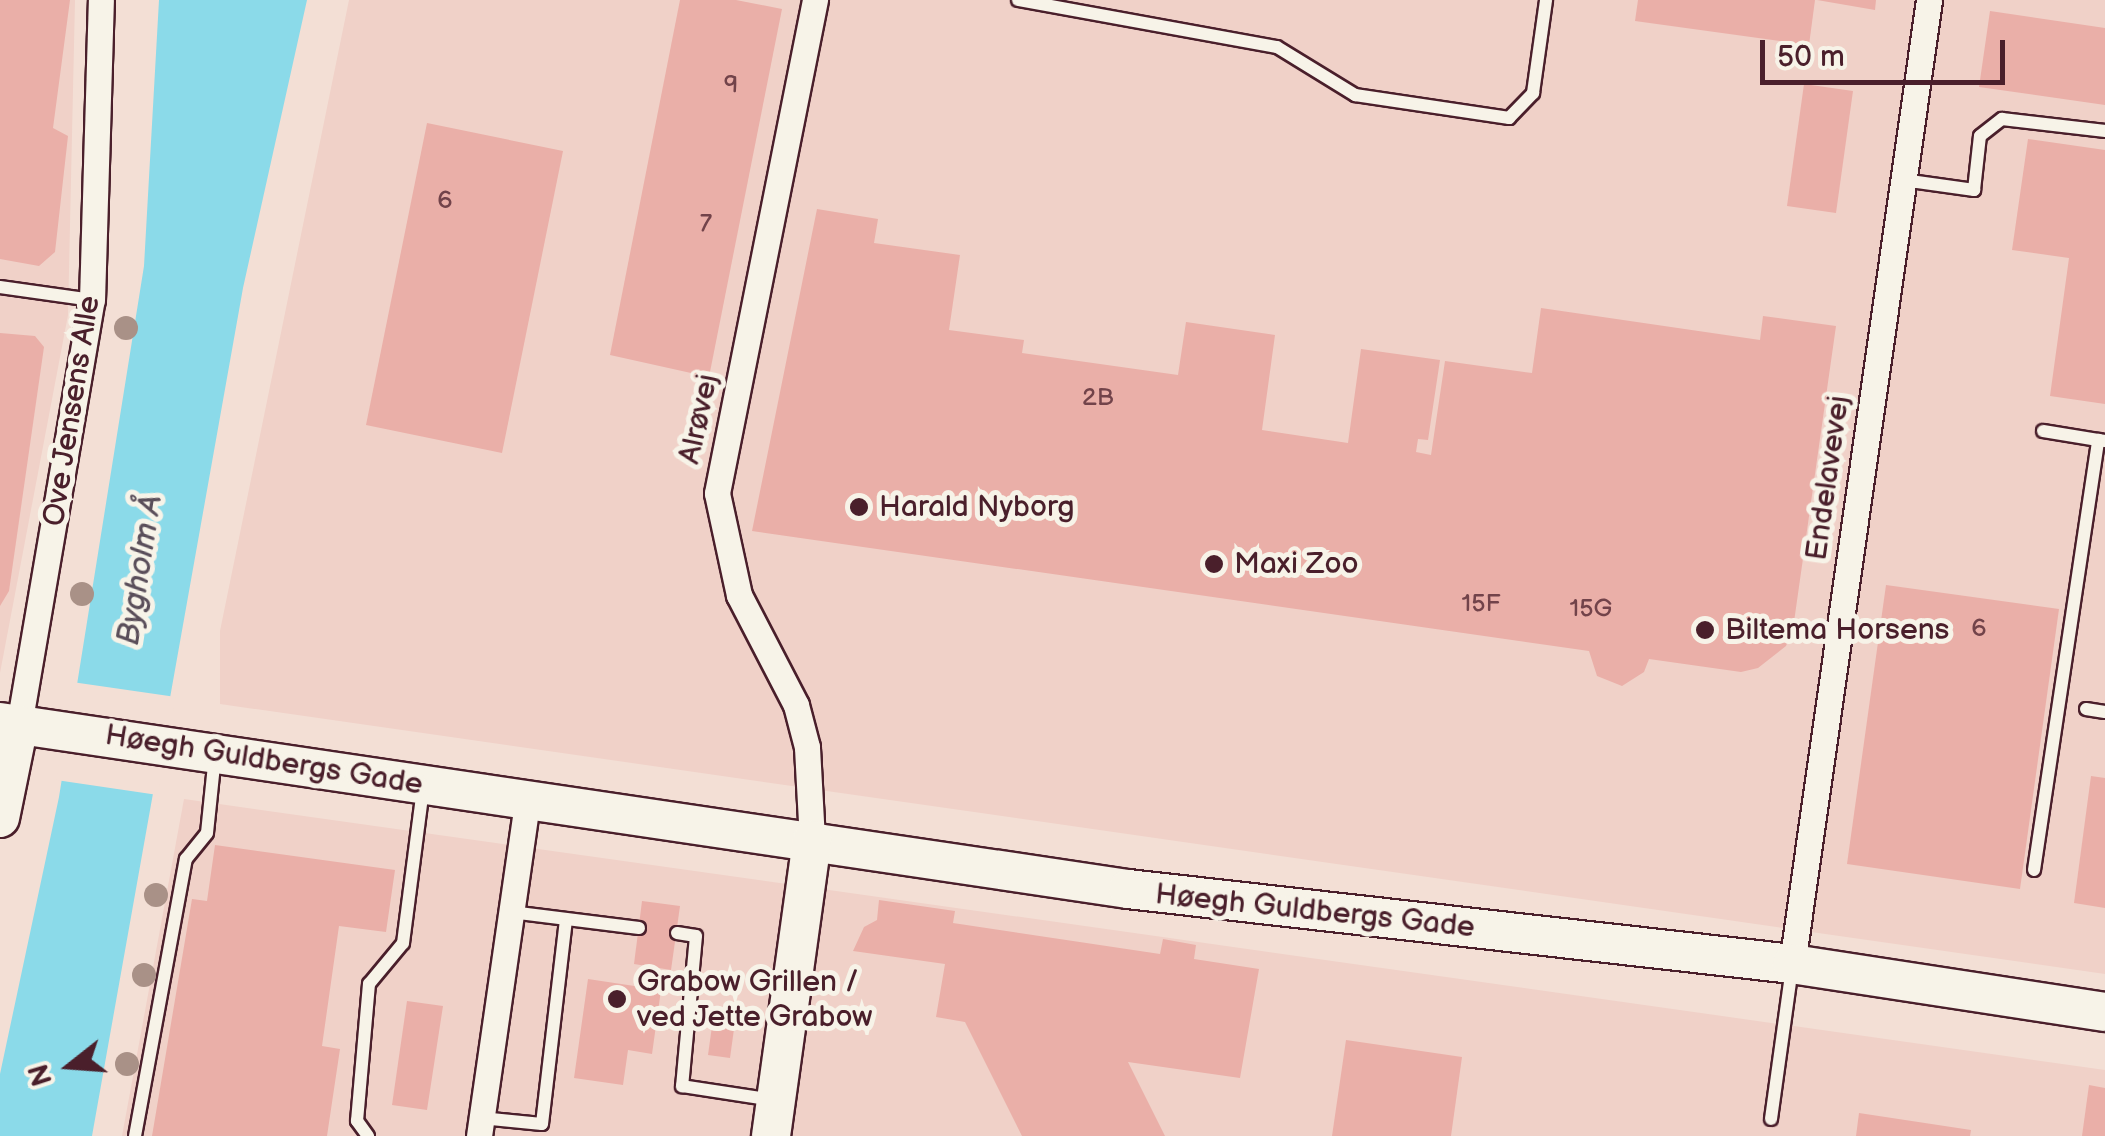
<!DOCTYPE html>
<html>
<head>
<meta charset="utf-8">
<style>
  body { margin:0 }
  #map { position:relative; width:2105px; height:1136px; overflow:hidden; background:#f3dfd5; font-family:"Balsamiq Sans",sans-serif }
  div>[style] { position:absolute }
  .built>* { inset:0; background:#f0d1c8 }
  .water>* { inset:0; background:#8bdae9 }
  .pier>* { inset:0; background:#f3dfd5 }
  .building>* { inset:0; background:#eaafa8 }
  .roads { filter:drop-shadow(2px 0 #4a1f2b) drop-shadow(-2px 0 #4a1f2b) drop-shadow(0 2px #4a1f2b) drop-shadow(0 -2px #4a1f2b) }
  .lane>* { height:12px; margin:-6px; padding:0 6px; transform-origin:6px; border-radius:6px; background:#f7f3e8 }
  .street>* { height:25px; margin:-12.5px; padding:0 12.5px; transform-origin:12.5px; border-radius:12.5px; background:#f7f3e8 }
  .secondary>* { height:38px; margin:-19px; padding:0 19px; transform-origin:19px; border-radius:19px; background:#f7f3e8 }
  .trees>* { width:24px; height:24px; margin:-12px; border-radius:50%; background:#a99187 }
  .dots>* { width:28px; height:28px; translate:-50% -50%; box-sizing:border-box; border:5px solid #f7f3e8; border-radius:50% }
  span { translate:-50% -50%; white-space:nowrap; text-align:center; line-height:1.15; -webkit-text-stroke:10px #f7f3e8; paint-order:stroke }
  .number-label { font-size:25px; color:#72434a }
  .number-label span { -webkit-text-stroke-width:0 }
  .street-label { font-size:30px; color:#4a1f2b }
  .poi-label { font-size:30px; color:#4a1f2b }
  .left { translate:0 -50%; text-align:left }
  .water-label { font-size:32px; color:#5a4e5a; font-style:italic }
  .north { position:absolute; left:20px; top:1016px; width:100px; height:100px; -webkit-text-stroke:8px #f7f3e8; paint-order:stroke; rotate:253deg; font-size:28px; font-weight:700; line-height:40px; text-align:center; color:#4a1f2b }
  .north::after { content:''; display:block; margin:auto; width:35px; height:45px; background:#4a1f2b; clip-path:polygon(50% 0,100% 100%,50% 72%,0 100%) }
  .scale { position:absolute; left:1760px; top:40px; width:245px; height:45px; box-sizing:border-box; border:5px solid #4a1f2b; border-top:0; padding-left:12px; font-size:30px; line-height:35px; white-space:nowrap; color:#4a1f2b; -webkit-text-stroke:8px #f7f3e8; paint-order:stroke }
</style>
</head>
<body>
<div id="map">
  <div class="built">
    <i style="clip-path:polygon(0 0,75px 0,68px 315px,0 673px)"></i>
    <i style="clip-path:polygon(349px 0,2105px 0,2105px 974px,220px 704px,220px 631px)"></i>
    <i style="clip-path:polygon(184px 799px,2105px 1070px,2105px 1136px,122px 1136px)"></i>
  </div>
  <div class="water">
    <i style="clip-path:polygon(159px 0,307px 0,243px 288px,92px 1136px,0 1136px,0 1074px,59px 797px,144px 266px)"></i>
  </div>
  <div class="pier">
    <i style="clip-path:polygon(72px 682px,176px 697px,158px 795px,56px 780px)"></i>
  </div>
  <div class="building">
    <i style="clip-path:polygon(0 0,70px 0,53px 128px,68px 136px,55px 252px,39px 266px,0 259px)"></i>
    <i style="clip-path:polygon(680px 0,736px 0,782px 9px,709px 377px,610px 355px)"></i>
    <i style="clip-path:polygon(1638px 0,1815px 0,1809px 45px,1635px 21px)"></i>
    <i style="clip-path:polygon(1817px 0,1876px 0,1875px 10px)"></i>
    <i style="clip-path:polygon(1990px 11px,2105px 28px,2105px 105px,1979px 87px)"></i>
    <i style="clip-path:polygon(1804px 84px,1853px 91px,1836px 213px,1787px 206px)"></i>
    <i style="clip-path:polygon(427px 123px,563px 151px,502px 453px,366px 425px)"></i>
    <i style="clip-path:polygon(2028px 139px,2105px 150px,2105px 404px,2050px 396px,2069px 258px,2012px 250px)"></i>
    <i style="clip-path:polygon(817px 209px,878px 219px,874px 243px,960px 255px,949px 330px,1024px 340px,1022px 353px,1178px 375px,1186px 322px,1275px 335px,1262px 430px,1348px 443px,1361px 349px,1440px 360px,1428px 440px,1418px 439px,1416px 452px,1431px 455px,1445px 361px,1532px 373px,1541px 308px,1760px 340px,1763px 316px,1836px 326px,1793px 629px,1786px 646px,1758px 668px,1741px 672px,1649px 659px,1644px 672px,1622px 686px,1597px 676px,1589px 651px,752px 531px)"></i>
    <i style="clip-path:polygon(0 333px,35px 336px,44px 347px,9px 591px,0 606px)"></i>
    <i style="clip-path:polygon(1886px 585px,2059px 609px,2020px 889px,1847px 864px)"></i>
    <i style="clip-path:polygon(2091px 776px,2105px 778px,2105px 908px,2074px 903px)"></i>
    <i style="clip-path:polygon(215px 845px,395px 870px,386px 932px,339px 926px,322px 1046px,340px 1049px,327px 1136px,152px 1136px,192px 899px,207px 901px)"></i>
    <i style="clip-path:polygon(879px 900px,955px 911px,953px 923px,1160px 954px,1163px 939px,1196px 945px,1194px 959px,1259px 969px,1240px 1078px,1128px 1062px,1165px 1136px,1022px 1136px,965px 1022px,936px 1017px,945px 964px,853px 951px,864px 927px,877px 920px)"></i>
    <i style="clip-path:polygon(642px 901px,680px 906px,671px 970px,634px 964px)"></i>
    <i style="clip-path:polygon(588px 979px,661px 990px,652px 1054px,628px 1050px,623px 1085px,574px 1078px)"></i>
    <i style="clip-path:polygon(407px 1001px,443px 1006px,427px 1110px,392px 1105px)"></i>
    <i style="clip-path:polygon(712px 1026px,734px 1029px,730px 1058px,708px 1055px)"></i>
    <i style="clip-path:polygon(1346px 1040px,1462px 1057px,1451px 1136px,1332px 1136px)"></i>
    <i style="clip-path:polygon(2089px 1085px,2105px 1088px,2105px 1136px,2082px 1136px)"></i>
    <i style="clip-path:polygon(1859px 1113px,1971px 1130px,1970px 1136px,1856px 1136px)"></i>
  </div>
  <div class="roads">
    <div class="lane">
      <i style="left:1018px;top:0;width:263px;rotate:10.3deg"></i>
      <i style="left:1277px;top:47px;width:92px;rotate:31.6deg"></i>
      <i style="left:1355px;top:95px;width:156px;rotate:8.5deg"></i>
      <i style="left:1509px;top:118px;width:35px;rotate:-46deg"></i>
      <i style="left:1533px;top:93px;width:94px;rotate:-82deg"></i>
      <i style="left:1903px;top:180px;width:72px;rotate:8deg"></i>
      <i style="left:1974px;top:190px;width:54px;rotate:-83.7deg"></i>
      <i style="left:1980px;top:136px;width:28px;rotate:-38deg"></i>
      <i style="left:2002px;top:119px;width:104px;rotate:6.6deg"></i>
      <i style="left:0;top:287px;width:93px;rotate:8deg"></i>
      <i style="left:2043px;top:431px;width:56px;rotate:9.3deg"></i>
      <i style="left:2086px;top:709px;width:19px;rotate:9deg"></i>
      <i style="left:2034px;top:870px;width:435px;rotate:-81.5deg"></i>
      <i style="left:2098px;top:440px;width:7px;rotate:8deg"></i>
      <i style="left:511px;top:912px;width:129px;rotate:7.1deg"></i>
      <i style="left:677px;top:933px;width:19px;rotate:9deg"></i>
      <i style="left:696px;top:936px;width:151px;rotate:95.3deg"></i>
      <i style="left:682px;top:1086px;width:93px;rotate:8.7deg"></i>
      <i style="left:481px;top:1118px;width:61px;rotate:5.6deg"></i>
      <i style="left:542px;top:1124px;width:206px;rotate:-83.3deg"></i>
      <i style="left:1771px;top:1119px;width:152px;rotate:-82.1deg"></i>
      <i style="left:135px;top:1136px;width:282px;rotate:-79.6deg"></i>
      <i style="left:186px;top:859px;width:33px;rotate:-51deg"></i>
      <i style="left:207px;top:833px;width:77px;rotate:-84.1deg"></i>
      <i style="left:368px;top:1136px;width:19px;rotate:-126deg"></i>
      <i style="left:357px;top:1121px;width:138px;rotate:-85deg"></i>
      <i style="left:369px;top:984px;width:53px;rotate:-50.3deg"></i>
      <i style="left:403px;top:943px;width:156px;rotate:-82.6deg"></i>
    </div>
    <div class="street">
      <i style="left:19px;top:725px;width:431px;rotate:-80.3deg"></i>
      <i style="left:92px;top:300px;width:300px;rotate:-88.3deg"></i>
      <i style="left:812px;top:840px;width:93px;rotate:-93.1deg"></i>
      <i style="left:807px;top:747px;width:43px;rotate:-104.7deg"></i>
      <i style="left:796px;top:705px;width:124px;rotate:-117.4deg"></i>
      <i style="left:739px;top:595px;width:104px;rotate:-102.2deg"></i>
      <i style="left:717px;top:493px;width:503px;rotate:-78.76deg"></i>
      <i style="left:1792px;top:964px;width:974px;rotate:-81.91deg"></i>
      <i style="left:479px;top:1136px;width:337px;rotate:-81.8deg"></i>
    </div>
    <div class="secondary">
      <i style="left:0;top:722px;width:1140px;rotate:8.42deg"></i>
      <i style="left:1128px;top:889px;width:668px;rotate:6.44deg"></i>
      <i style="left:1792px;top:964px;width:317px;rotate:8.7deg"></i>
      <i style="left:0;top:818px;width:95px;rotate:-78.5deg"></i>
      <i style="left:771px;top:1136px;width:299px;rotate:-82.1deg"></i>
    </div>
  </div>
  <div class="trees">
    <i style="left:126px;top:328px"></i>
    <i style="left:82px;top:594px"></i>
    <i style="left:156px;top:895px"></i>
    <i style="left:144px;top:975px"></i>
    <i style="left:127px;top:1064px"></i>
  </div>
  <div class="dots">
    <i style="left:859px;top:507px;background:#4a1f2b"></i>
    <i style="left:1214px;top:564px;background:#4a1f2b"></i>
    <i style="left:1705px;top:630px;background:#4a1f2b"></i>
    <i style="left:617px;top:999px;background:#4a1f2b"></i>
  </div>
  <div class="number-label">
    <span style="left:731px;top:85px">9</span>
    <span style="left:445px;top:201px">6</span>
    <span style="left:706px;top:224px">7</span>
    <span style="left:1098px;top:398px">2B</span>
    <span style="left:1481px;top:604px">15F</span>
    <span style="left:1591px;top:609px">15G</span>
    <span style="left:1979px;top:629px">6</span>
  </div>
  <div class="street-label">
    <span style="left:72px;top:411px;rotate:-81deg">Ove Jensens Alle</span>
    <span style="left:699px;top:419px;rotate:-78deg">Alrøvej</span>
    <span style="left:1828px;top:478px;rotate:-82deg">Endelavevej</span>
    <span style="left:264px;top:760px;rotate:9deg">Høegh Guldbergs Gade</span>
    <span style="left:1315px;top:911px;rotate:6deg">Høegh Guldbergs Gade</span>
  </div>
  <div class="poi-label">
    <span class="left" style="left:879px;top:507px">Harald Nyborg</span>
    <span class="left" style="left:1234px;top:564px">Maxi Zoo</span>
    <span class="left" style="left:1725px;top:630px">Biltema Horsens</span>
    <span class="left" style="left:637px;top:999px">Grabow Grillen /<br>ved Jette Grabow</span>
  </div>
  <div class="water-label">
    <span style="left:141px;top:570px;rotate:-81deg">Bygholm Å</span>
  </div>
  <div class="north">N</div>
  <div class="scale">50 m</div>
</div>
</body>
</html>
